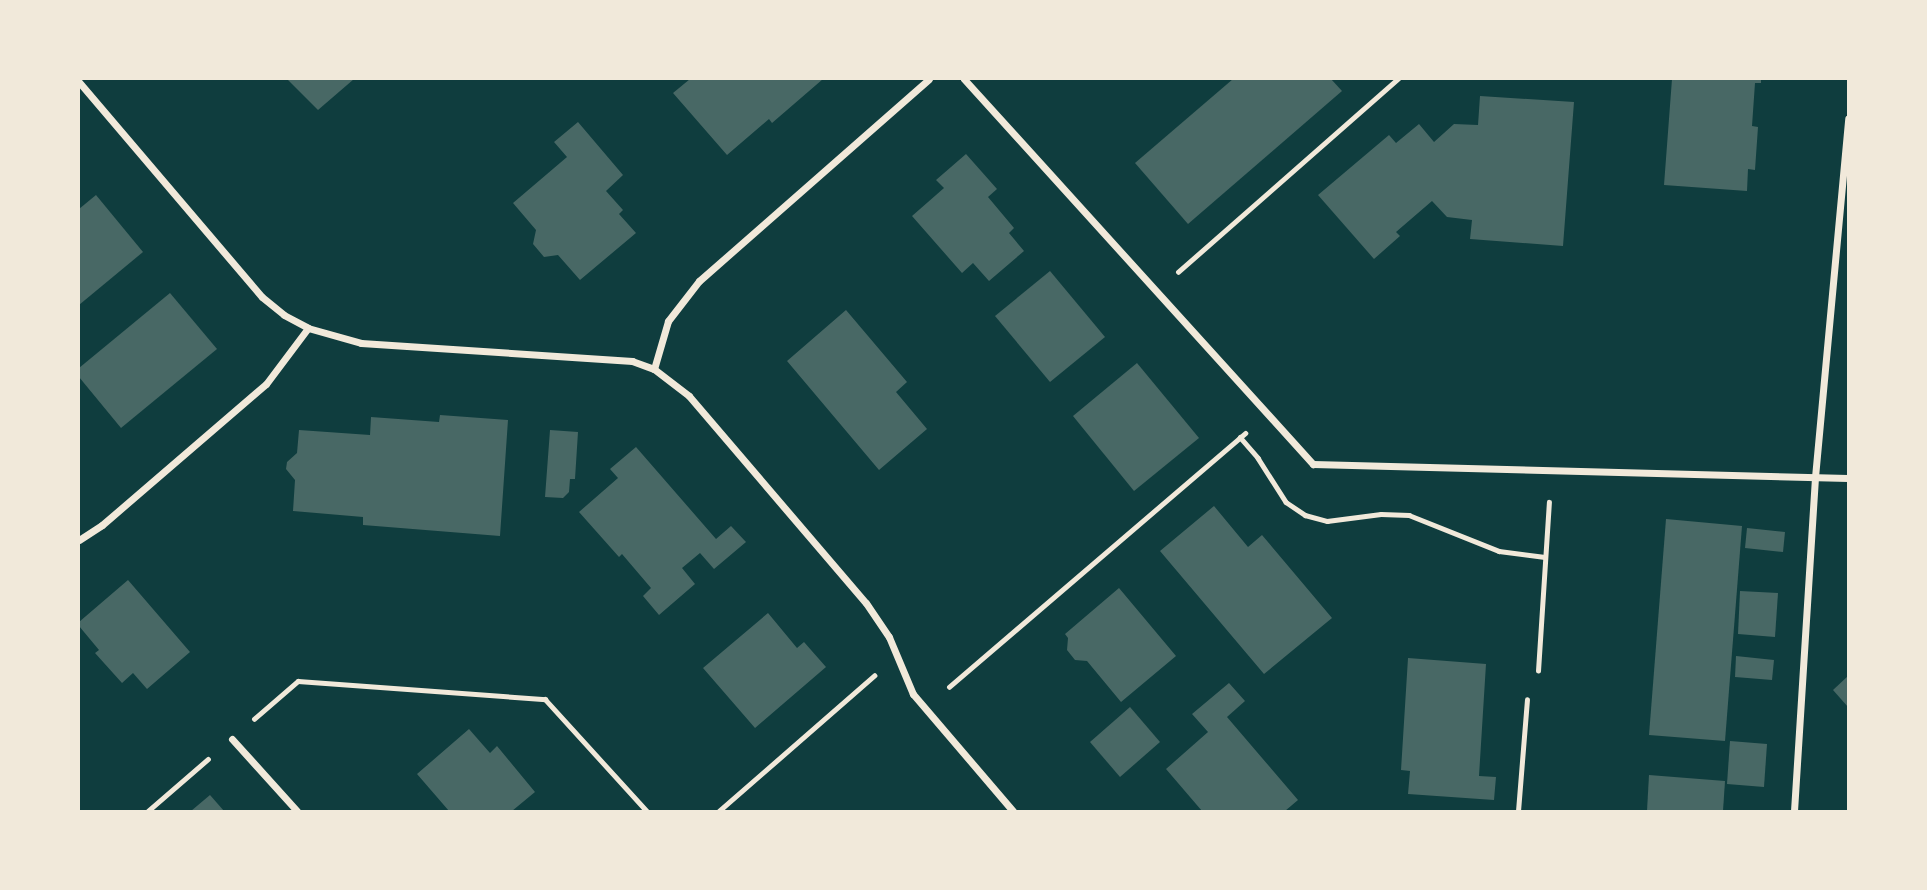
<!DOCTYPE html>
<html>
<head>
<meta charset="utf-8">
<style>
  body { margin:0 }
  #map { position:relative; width:1927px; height:890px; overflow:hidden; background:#0f3d3e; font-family:"Sofia Sans Condensed",sans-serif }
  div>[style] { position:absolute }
  .building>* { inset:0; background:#486865 }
  .path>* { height:4.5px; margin:-2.25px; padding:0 2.25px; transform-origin:2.25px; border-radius:2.25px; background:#f1e9da }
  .service>* { height:5px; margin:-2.5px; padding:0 2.5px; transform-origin:2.5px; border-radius:2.5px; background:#f1e9da }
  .minor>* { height:7px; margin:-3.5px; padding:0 3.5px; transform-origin:3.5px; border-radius:3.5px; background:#f1e9da }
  span { translate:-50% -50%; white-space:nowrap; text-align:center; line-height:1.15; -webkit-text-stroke:5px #f1e9da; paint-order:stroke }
  .frame { position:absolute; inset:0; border:80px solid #f1e9da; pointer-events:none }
</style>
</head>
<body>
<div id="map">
  <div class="building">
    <i style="clip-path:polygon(287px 79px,354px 79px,318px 110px)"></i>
    <i style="clip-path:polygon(690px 79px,823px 79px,772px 123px,769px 119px,727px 155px,673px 93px)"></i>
    <i style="clip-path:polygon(1233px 79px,1331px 79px,1342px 91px,1188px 224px,1135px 163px)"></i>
    <i style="clip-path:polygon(1672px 79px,1761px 79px,1761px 83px,1755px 83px,1752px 126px,1758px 127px,1755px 170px,1748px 169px,1747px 191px,1664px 185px)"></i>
    <i style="clip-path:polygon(1480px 96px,1574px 102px,1563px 246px,1470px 239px,1472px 220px,1447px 217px,1432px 201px,1396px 232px,1400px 236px,1374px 259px,1318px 195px,1389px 135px,1396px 143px,1419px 124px,1434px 142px,1454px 124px,1478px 125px)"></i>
    <i style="clip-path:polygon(578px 122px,623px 175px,606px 191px,623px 210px,619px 214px,636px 233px,580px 280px,558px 255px,544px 257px,533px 244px,536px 230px,513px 203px,567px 157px,554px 142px)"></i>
    <i style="clip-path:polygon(966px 154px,997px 189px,988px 197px,1014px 228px,1009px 233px,1024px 251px,989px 281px,973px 263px,962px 273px,912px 216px,944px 188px,936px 180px)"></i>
    <i style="clip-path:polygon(96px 195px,143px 252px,79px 305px,79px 209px)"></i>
    <i style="clip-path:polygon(1050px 271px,1105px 337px,1050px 382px,995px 316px)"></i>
    <i style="clip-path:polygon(170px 293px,217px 349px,121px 428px,79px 377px,79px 368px)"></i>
    <i style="clip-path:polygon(846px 310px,907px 382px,896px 392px,927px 429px,879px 470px,787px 361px)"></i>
    <i style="clip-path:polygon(1137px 363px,1199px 438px,1134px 491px,1073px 416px)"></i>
    <i style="clip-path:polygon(440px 415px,508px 420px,500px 536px,363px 525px,363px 517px,293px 511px,295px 480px,286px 469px,287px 462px,297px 453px,299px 430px,370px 435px,371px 417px,439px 422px)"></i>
    <i style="clip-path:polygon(550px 430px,578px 432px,575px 479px,570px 479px,569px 492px,563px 498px,545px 497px)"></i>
    <i style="clip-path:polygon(636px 447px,716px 539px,731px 526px,746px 542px,714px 569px,700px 553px,682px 568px,695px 584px,659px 615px,643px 596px,651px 588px,622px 554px,619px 557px,579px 512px,618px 478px,610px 469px)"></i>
    <i style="clip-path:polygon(1214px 506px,1248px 547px,1262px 535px,1332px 618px,1264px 674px,1160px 551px)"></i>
    <i style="clip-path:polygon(1666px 519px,1742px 526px,1725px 741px,1649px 735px)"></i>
    <i style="clip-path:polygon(1747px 528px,1785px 532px,1783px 552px,1745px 548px)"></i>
    <i style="clip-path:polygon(128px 580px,190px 652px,147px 689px,133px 673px,122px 683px,95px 653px,99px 650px,79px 626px,79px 622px)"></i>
    <i style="clip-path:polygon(1119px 588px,1176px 656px,1121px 702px,1087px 661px,1075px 660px,1067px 650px,1068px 638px,1065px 634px)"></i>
    <i style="clip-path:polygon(1740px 591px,1778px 593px,1775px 637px,1738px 634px)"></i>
    <i style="clip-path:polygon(768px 613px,797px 648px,804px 642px,826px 667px,755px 728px,703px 668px)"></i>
    <i style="clip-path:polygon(1736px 656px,1774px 660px,1772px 680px,1735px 677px)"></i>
    <i style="clip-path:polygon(1408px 658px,1486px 664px,1479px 776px,1496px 777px,1494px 800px,1408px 794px,1410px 771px,1401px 770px)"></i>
    <i style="clip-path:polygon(1848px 676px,1848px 707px,1833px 690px)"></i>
    <i style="clip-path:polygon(1229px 683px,1245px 701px,1227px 717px,1298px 800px,1285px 811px,1202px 811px,1166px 769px,1208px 732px,1192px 714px)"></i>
    <i style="clip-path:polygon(1130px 707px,1160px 742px,1120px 777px,1090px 742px)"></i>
    <i style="clip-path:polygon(469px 729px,490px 753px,497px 746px,535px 792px,512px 811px,449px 811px,417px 774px)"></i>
    <i style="clip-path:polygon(1730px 741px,1767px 744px,1764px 787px,1727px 784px)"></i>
    <i style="clip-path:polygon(1649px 775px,1725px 781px,1723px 811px,1647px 811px)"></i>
    <i style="clip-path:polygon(210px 795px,224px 811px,191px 811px)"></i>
  </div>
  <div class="path">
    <i style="left:1178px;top:272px;width:293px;rotate:-41.3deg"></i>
    <i style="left:1240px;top:437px;width:28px;rotate:49deg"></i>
    <i style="left:1258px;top:458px;width:52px;rotate:57.5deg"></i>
    <i style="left:1286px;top:502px;width:23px;rotate:34deg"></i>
    <i style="left:1305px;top:515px;width:23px;rotate:15deg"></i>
    <i style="left:1327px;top:521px;width:54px;rotate:-7.4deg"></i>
    <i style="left:1381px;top:514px;width:28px;rotate:2deg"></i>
    <i style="left:1409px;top:515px;width:97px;rotate:21.8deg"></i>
    <i style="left:1499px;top:551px;width:46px;rotate:7.4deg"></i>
    <i style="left:1538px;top:671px;width:169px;rotate:-86.3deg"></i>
    <i style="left:949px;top:687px;width:390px;rotate:-40.6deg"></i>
    <i style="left:254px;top:719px;width:58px;rotate:-40.8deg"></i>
    <i style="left:298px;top:681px;width:248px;rotate:4.2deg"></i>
    <i style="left:545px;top:699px;width:151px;rotate:47.7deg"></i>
    <i style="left:148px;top:811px;width:79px;rotate:-40.9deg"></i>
    <i style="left:719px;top:811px;width:206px;rotate:-41.1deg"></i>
  </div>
  <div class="service">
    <i style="left:1518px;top:811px;width:112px;rotate:-85.4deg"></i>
  </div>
  <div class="minor">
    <i style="left:964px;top:79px;width:520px;rotate:47.81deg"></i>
    <i style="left:1313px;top:464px;width:535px;rotate:1.5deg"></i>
    <i style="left:79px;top:82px;width:282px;rotate:49.6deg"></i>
    <i style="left:262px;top:297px;width:28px;rotate:39deg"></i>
    <i style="left:284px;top:315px;width:27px;rotate:28deg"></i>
    <i style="left:308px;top:328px;width:55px;rotate:15.8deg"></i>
    <i style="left:361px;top:343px;width:272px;rotate:3.8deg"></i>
    <i style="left:632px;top:361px;width:23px;rotate:20deg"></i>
    <i style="left:654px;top:369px;width:44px;rotate:37.6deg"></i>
    <i style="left:689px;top:396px;width:272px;rotate:49.5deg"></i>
    <i style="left:866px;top:603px;width:41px;rotate:55.9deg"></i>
    <i style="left:889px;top:637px;width:62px;rotate:67.2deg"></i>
    <i style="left:913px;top:694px;width:154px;rotate:49.5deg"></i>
    <i style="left:654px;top:369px;width:50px;rotate:-73.7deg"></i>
    <i style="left:668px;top:321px;width:51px;rotate:-52.2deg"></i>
    <i style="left:699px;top:281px;width:306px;rotate:-41.3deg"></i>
    <i style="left:79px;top:540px;width:27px;rotate:-33deg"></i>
    <i style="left:102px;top:525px;width:216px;rotate:-40.7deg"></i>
    <i style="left:266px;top:384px;width:70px;rotate:-53.1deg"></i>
    <i style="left:232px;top:739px;width:97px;rotate:47.9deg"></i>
    <i style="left:1794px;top:811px;width:335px;rotate:-86.4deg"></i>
    <i style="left:1815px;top:477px;width:360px;rotate:-84.7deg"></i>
  </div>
  <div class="frame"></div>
</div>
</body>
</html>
